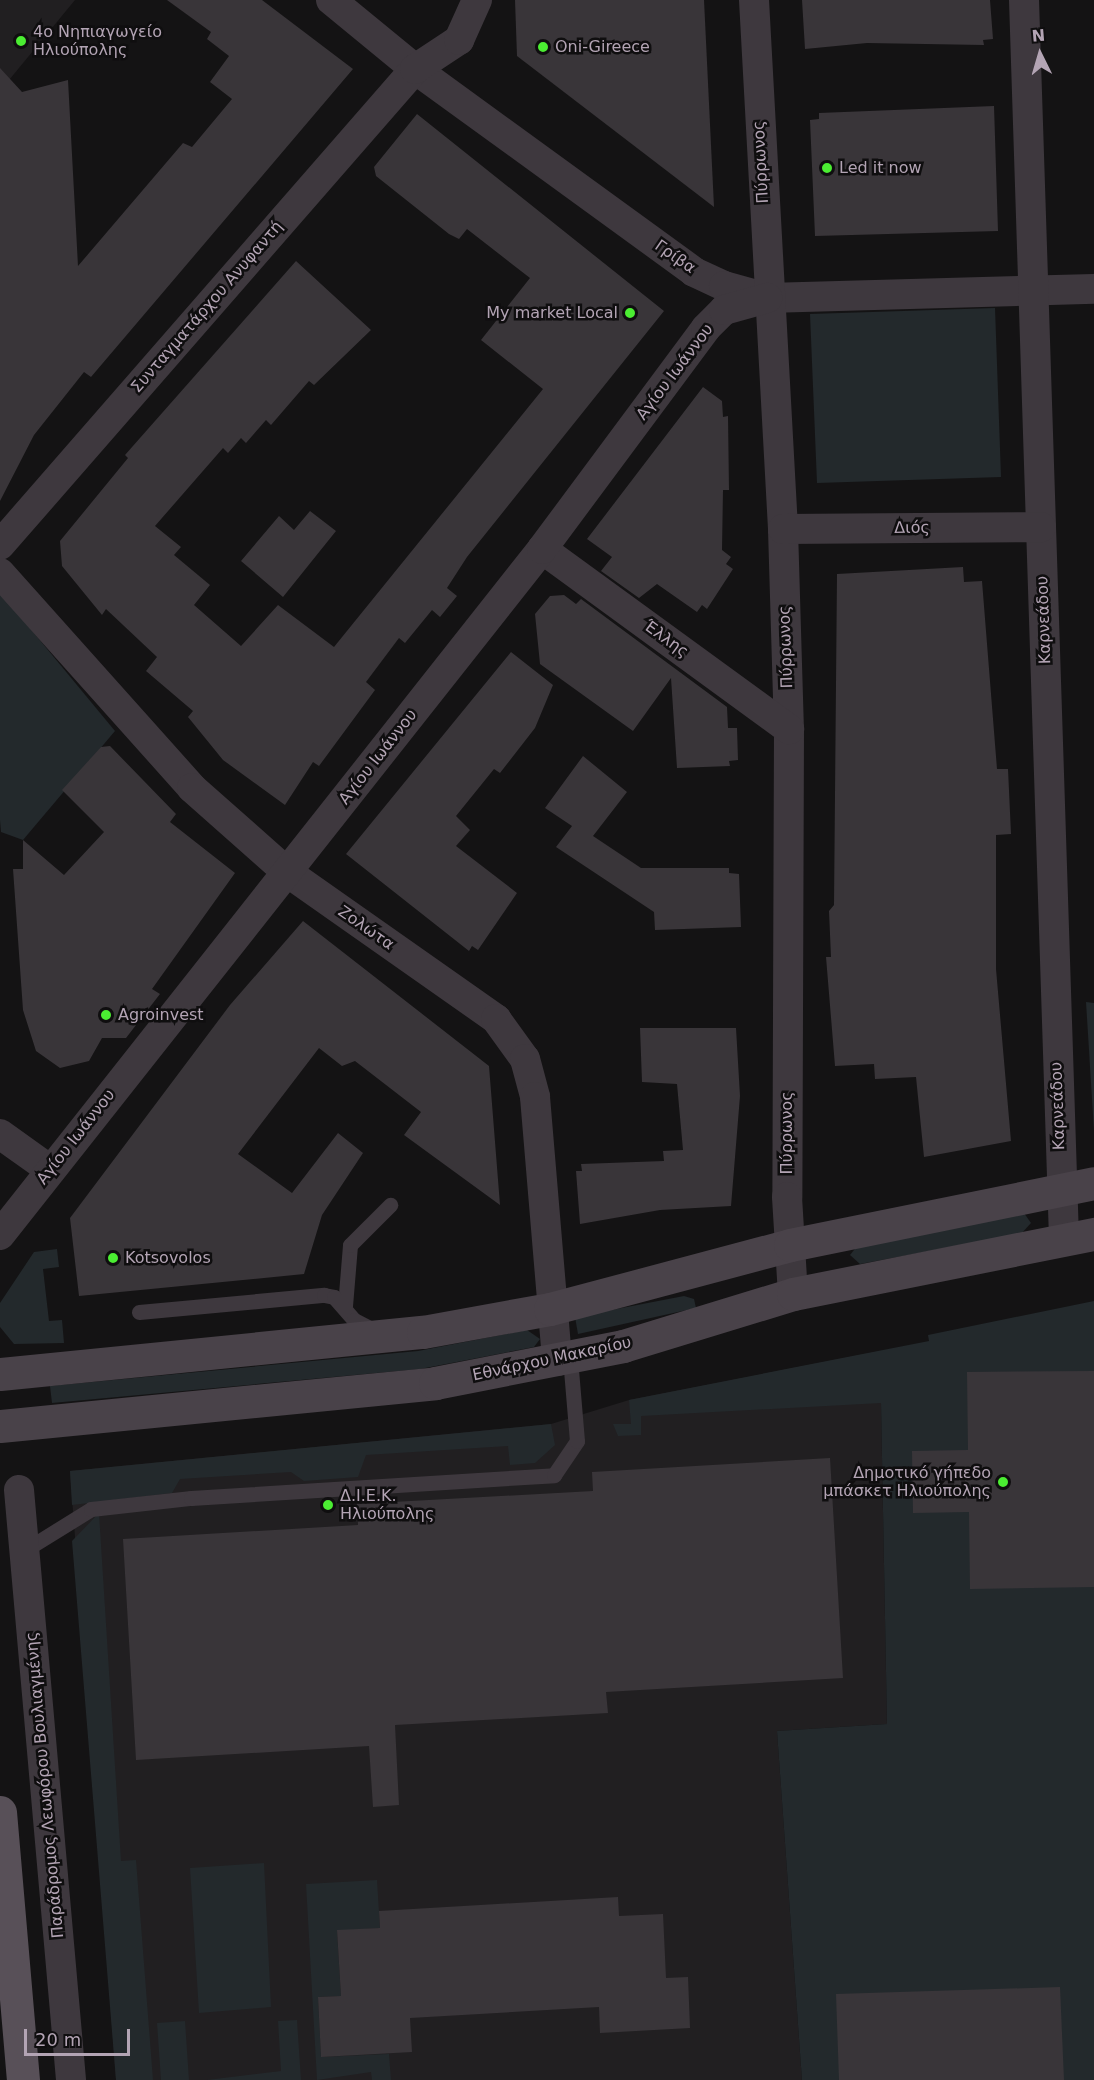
<!DOCTYPE html>
<html>
<head>
<meta charset="utf-8">
<style>
  body { margin:0 }
  #map { position:relative; width:1094px; height:2080px; overflow:hidden; background:#141314; font-family:"DejaVu Sans",sans-serif }
  div>[style] { position:absolute }
  .built>* { inset:0; background:#211f21 }
  .green>* { inset:0; background:#23292c }
  .building>* { inset:0; background:#393539 }
  .lane>* { height:15px; margin:-7.5px; padding:0 7.5px; transform-origin:7.5px; border-radius:7.5px; background:#3e383e }
  .street>* { height:30px; margin:-15px; padding:0 15px; transform-origin:15px; border-radius:15px; background:#3e383e }
  .secondary>* { height:33px; margin:-16.5px; padding:0 16.5px; transform-origin:16.5px; border-radius:16.5px; background:#494249 }
  .primary>* { height:33px; margin:-16.5px; padding:0 16.5px; transform-origin:16.5px; border-radius:16.5px; background:#585058 }
  .dots>* { width:16px; height:16px; translate:-50% -50%; box-sizing:border-box; border:3px solid #0f0e0f; border-radius:50% }
  span { translate:-50% -50%; white-space:nowrap; text-align:center; line-height:1.15; -webkit-text-stroke:5px #0f0e0f; paint-order:stroke }
  .poi-label { font-size:16px; color:#b3a4b4 }
  .left { translate:0 -50%; text-align:left }
  .right { translate:-100% -50%; text-align:right }
  .street-label { font-size:16px; color:#b3a4b4 }
  .north { position:absolute; left:1010px; top:24px; width:60px; height:60px; -webkit-text-stroke:4px #0f0e0f; paint-order:stroke; rotate:355deg; font-size:16px; font-weight:700; line-height:24px; text-align:center; color:#b3a4b4 }
  .north::after { content:''; display:block; margin:auto; width:21px; height:27px; background:#b3a4b4; clip-path:polygon(50% 0,100% 100%,50% 72%,0 100%) }
  .scale { position:absolute; left:24px; top:2029px; width:106px; height:27px; box-sizing:border-box; border:3px solid #b3a4b4; border-top:0; padding-left:8px; font-size:18px; line-height:21px; white-space:nowrap; color:#b3a4b4; -webkit-text-stroke:4px #0f0e0f; paint-order:stroke }
</style>
</head>
<body>
<div id="map">
  <div class="built">
    <i style="clip-path:polygon(0 0,75px 0,0 91px)"></i>
    <i style="clip-path:polygon(880px 1351px,887px 1724px,777px 1731px,802px 2080px,116px 2080px,70px 1471px,551px 1424px,629px 1400px)"></i>
  </div>
  <div class="green">
    <i style="clip-path:polygon(995px 308px,1001px 477px,817px 483px,810px 314px)"></i>
    <i style="clip-path:polygon(0 592px,115px 731px,23px 840px,1px 832px,0 820px)"></i>
    <i style="clip-path:polygon(1086px 1002px,1094px 1003px,1094px 1131px)"></i>
    <i style="clip-path:polygon(1024px 1213px,1031px 1223px,1021px 1234px,860px 1264px,850px 1255px,858px 1245px)"></i>
    <i style="clip-path:polygon(57px 1249px,59px 1267px,43px 1269px,49px 1321px,62px 1320px,64px 1343px,14px 1344px,0 1327px,0 1303px,34px 1252px)"></i>
    <i style="clip-path:polygon(684px 1296px,694px 1299px,696px 1308px,578px 1334px,575px 1317px)"></i>
    <i style="clip-path:polygon(1094px 1301px,1094px 2080px,802px 2080px,777px 1731px,887px 1724px,881px 1403px,641px 1416px,641px 1435px,618px 1436px,613px 1424px,631px 1424px,629px 1400px,929px 1341px,928px 1335px)"></i>
    <i style="clip-path:polygon(527px 1330px,540px 1339px,534px 1347px,420px 1369px,52px 1403px,50px 1386px,418px 1351px)"></i>
    <i style="clip-path:polygon(551px 1424px,555px 1445px,535px 1463px,510px 1465px,508px 1446px,366px 1455px,358px 1477px,304px 1481px,291px 1472px,180px 1479px,172px 1493px,72px 1505px,70px 1471px)"></i>
    <i style="clip-path:polygon(99px 1513px,121px 1861px,136px 1860px,153px 2080px,116px 2080px,72px 1541px)"></i>
    <i style="clip-path:polygon(264px 1863px,271px 2007px,199px 2013px,190px 1868px)"></i>
    <i style="clip-path:polygon(377px 1880px,380px 1928px,337px 1931px,341px 1996px,318px 1997px,321px 2057px,389px 2054px,391px 2080px,372px 2080px,371px 2072px,317px 2080px,306px 1884px)"></i>
    <i style="clip-path:polygon(297px 2020px,301px 2080px,207px 2080px,281px 2071px,278px 2021px)"></i>
    <i style="clip-path:polygon(185px 2021px,189px 2080px,161px 2080px,157px 2023px)"></i>
  </div>
  <div class="building">
    <i style="clip-path:polygon(167px 0,262px 0,353px 69px,91px 377px,84px 372px,34px 435px,0 501px,0 68px,22px 92px,68px 80px,78px 266px,183px 143px,192px 147px,232px 99px,210px 82px,229px 56px,207px 39px,211px 32px)"></i>
    <i style="clip-path:polygon(515px 0,704px 0,714px 207px,517px 56px)"></i>
    <i style="clip-path:polygon(802px 0,990px 0,993px 39px,983px 40px,984px 45px,867px 43px,805px 49px)"></i>
    <i style="clip-path:polygon(994px 106px,998px 231px,815px 236px,810px 120px,819px 119px,819px 113px)"></i>
    <i style="clip-path:polygon(417px 114px,664px 311px,467px 557px,447px 588px,457px 596px,440px 617px,432px 610px,405px 643px,399px 638px,366px 682px,375px 690px,319px 766px,313px 762px,285px 805px,223px 760px,188px 717px,193px 711px,146px 671px,157px 657px,106px 609px,102px 615px,62px 566px,60px 541px,128px 458px,125px 455px,296px 261px,371px 330px,314px 385px,309px 381px,271px 425px,266px 420px,246px 443px,241px 438px,228px 453px,223px 448px,155px 526px,181px 547px,174px 555px,210px 585px,194px 605px,241px 646px,278px 605px,334px 647px,543px 389px,481px 340px,530px 278px,467px 229px,459px 239px,449px 234px,376px 176px,374px 167px)"></i>
    <i style="clip-path:polygon(703px 387px,722px 401px,723px 417px,728px 416px,729px 490px,723px 490px,722px 550px,731px 557px,726px 564px,733px 569px,707px 609px,702px 605px,697px 612px,657px 584px,639px 598px,601px 571px,612px 557px,587px 539px)"></i>
    <i style="clip-path:polygon(310px 511px,336px 531px,283px 597px,241px 561px,279px 516px,294px 530px)"></i>
    <i style="clip-path:polygon(963px 567px,964px 582px,982px 581px,997px 769px,1008px 769px,1011px 834px,996px 835px,996px 969px,1011px 1141px,924px 1157px,916px 1077px,875px 1079px,874px 1064px,835px 1066px,826px 957px,831px 957px,829px 911px,834px 905px,837px 574px)"></i>
    <i style="clip-path:polygon(564px 595px,576px 604px,581px 599px,727px 707px,728px 728px,737px 728px,738px 760px,729px 761px,730px 766px,677px 768px,671px 678px,633px 731px,540px 664px,535px 614px,550px 596px)"></i>
    <i style="clip-path:polygon(511px 652px,553px 685px,535px 728px,500px 773px,494px 769px,456px 816px,470px 830px,456px 846px,517px 893px,478px 950px,472px 946px,469px 951px,346px 854px)"></i>
    <i style="clip-path:polygon(110px 746px,176px 814px,170px 822px,235px 873px,152px 989px,160px 994px,126px 1038px,102px 1038px,89px 1061px,60px 1068px,36px 1051px,23px 1010px,13px 869px,23px 869px,23px 840px,64px 875px,104px 832px,62px 790px,101px 747px)"></i>
    <i style="clip-path:polygon(583px 756px,627px 792px,593px 836px,641px 868px,729px 868px,729px 873px,739px 874px,741px 927px,655px 930px,654px 912px,556px 847px,572px 826px,545px 808px)"></i>
    <i style="clip-path:polygon(303px 921px,489px 1066px,500px 1205px,404px 1135px,421px 1112px,355px 1061px,342px 1066px,319px 1048px,238px 1154px,292px 1193px,338px 1133px,363px 1153px,322px 1215px,304px 1274px,79px 1296px,70px 1218px,230px 1005px)"></i>
    <i style="clip-path:polygon(640px 1028px,736px 1028px,740px 1096px,731px 1206px,660px 1210px,580px 1224px,576px 1171px,582px 1171px,581px 1164px,664px 1161px,663px 1151px,683px 1150px,677px 1084px,642px 1082px)"></i>
    <i style="clip-path:polygon(1094px 1371px,1094px 1587px,970px 1589px,969px 1512px,913px 1513px,912px 1451px,968px 1450px,967px 1372px)"></i>
    <i style="clip-path:polygon(830px 1458px,843px 1678px,606px 1692px,608px 1713px,395px 1725px,399px 1805px,373px 1807px,369px 1746px,136px 1760px,123px 1539px,358px 1525px,357px 1504px,593px 1491px,592px 1472px)"></i>
    <i style="clip-path:polygon(618px 1897px,619px 1916px,663px 1914px,666px 1978px,688px 1977px,690px 2028px,600px 2033px,599px 2007px,410px 2018px,412px 2052px,321px 2057px,318px 1997px,341px 1996px,337px 1930px,380px 1928px,379px 1911px)"></i>
    <i style="clip-path:polygon(1060px 1987px,1064px 2080px,839px 2080px,836px 1994px)"></i>
  </div>
  <div class="lane">
    <i style="left:345px;top:1306px;width:61px;rotate:-85.3deg"></i>
    <i style="left:350px;top:1245px;width:57px;rotate:-45deg"></i>
    <i style="left:139px;top:1312px;width:186px;rotate:-5.3deg"></i>
    <i style="left:324px;top:1295px;width:10px;rotate:11deg"></i>
    <i style="left:334px;top:1297px;width:30px;rotate:49deg"></i>
    <i style="left:354px;top:1320px;width:25px;rotate:27deg"></i>
    <i style="left:25px;top:1550px;width:78px;rotate:-31.8deg"></i>
    <i style="left:91px;top:1509px;width:101px;rotate:-6.3deg"></i>
    <i style="left:191px;top:1498px;width:364px;rotate:-3.6deg"></i>
    <i style="left:554px;top:1475px;width:41px;rotate:-55.9deg"></i>
    <i style="left:577px;top:1441px;width:83px;rotate:-94.8deg"></i>
  </div>
  <div class="street">
    <i style="left:331px;top:0;width:109px;rotate:39.4deg"></i>
    <i style="left:415px;top:69px;width:345px;rotate:36deg"></i>
    <i style="left:694px;top:272px;width:33px;rotate:25deg"></i>
    <i style="left:724px;top:286px;width:45px;rotate:15.6deg"></i>
    <i style="left:767px;top:298px;width:327px;rotate:-1.6deg"></i>
    <i style="left:754px;top:0;width:530px;rotate:86.86deg"></i>
    <i style="left:783px;top:529px;width:200px;rotate:88.3deg"></i>
    <i style="left:789px;top:729px;width:468px;rotate:90.2deg"></i>
    <i style="left:787px;top:1197px;width:97px;rotate:86.5deg"></i>
    <i style="left:1024px;top:0;width:1241px;rotate:88.15deg"></i>
    <i style="left:783px;top:529px;width:258px;rotate:-0.4deg"></i>
    <i style="left:0;top:545px;width:632px;rotate:-48.92deg"></i>
    <i style="left:415px;top:69px;width:53px;rotate:-33.4deg"></i>
    <i style="left:459px;top:40px;width:44px;rotate:-65.8deg"></i>
    <i style="left:542px;top:549px;width:306px;rotate:36.1deg"></i>
    <i style="left:0;top:573px;width:288px;rotate:48.2deg"></i>
    <i style="left:192px;top:788px;width:127px;rotate:41.5deg"></i>
    <i style="left:287px;top:872px;width:256px;rotate:35.1deg"></i>
    <i style="left:496px;top:1019px;width:49px;rotate:54.1deg"></i>
    <i style="left:525px;top:1059px;width:39px;rotate:75deg"></i>
    <i style="left:535px;top:1097px;width:265px;rotate:85.2deg"></i>
    <i style="left:0;top:1134px;width:60px;rotate:35.5deg"></i>
    <i style="left:0;top:1235px;width:874px;rotate:-51.69deg"></i>
    <i style="left:542px;top:549px;width:275px;rotate:-53.4deg"></i>
    <i style="left:706px;top:328px;width:25px;rotate:-45deg"></i>
    <i style="left:724px;top:310px;width:45px;rotate:-15.6deg"></i>
    <i style="left:19px;top:1490px;width:592px;rotate:84.96deg"></i>
  </div>
  <div class="secondary">
    <i style="left:0;top:1374px;width:425px;rotate:-5.7deg"></i>
    <i style="left:423px;top:1332px;width:129px;rotate:-10.3deg"></i>
    <i style="left:550px;top:1309px;width:248px;rotate:-14.9deg"></i>
    <i style="left:790px;top:1245px;width:310px;rotate:-11.5deg"></i>
    <i style="left:0;top:1426px;width:437px;rotate:-5.6deg"></i>
    <i style="left:435px;top:1383px;width:192px;rotate:-11.1deg"></i>
    <i style="left:623px;top:1346px;width:178px;rotate:-17deg"></i>
    <i style="left:793px;top:1294px;width:307px;rotate:-11.3deg"></i>
  </div>
  <div class="primary">
    <i style="left:0;top:1812px;width:269px;rotate:85.1deg"></i>
  </div>
  <div class="dots">
    <i style="left:21px;top:41px;background:#4bed32"></i>
    <i style="left:543px;top:47px;background:#4bed32"></i>
    <i style="left:827px;top:168px;background:#4bed32"></i>
    <i style="left:630px;top:313px;background:#4bed32"></i>
    <i style="left:106px;top:1015px;background:#4bed32"></i>
    <i style="left:113px;top:1258px;background:#4bed32"></i>
    <i style="left:1003px;top:1482px;background:#4bed32"></i>
    <i style="left:328px;top:1505px;background:#4bed32"></i>
  </div>
  <div class="poi-label">
    <span class="left" style="left:33px;top:41px">4ο Νηπιαγωγείο<br>Ηλιούπολης</span>
    <span class="left" style="left:555px;top:47px">Oni-Gireece</span>
    <span class="left" style="left:839px;top:168px">Led it now</span>
    <span class="right" style="left:618px;top:313px">My market Local</span>
    <span class="left" style="left:118px;top:1015px">Agroinvest</span>
    <span class="left" style="left:125px;top:1258px">Kotsovolos</span>
    <span class="right" style="left:991px;top:1482px">Δημοτικό γήπεδο<br>μπάσκετ Ηλιούπολης</span>
    <span class="left" style="left:340px;top:1505px">Δ.Ι.Ε.Κ.<br>Ηλιούπολης</span>
  </div>
  <div class="street-label">
    <span style="left:761px;top:162px;rotate:-93deg">Πύρρωνος</span>
    <span style="left:675px;top:257px;rotate:35deg">Γρίβα</span>
    <span style="left:207px;top:307px;rotate:-49deg">Συνταγματάρχου Ανυφαντή</span>
    <span style="left:675px;top:372px;rotate:-53deg">Αγίου Ιωάννου</span>
    <span style="left:912px;top:528px;rotate:-1deg">Διός</span>
    <span style="left:1044px;top:620px;rotate:-92deg">Καρνεάδου</span>
    <span style="left:666px;top:639px;rotate:36deg">Έλλης</span>
    <span style="left:786px;top:647px;rotate:-92deg">Πύρρωνος</span>
    <span style="left:378px;top:757px;rotate:-52deg">Αγίου Ιωάννου</span>
    <span style="left:366px;top:928px;rotate:35deg">Ζολώτα</span>
    <span style="left:1058px;top:1106px;rotate:-92deg">Καρνεάδου</span>
    <span style="left:787px;top:1133px;rotate:-90deg">Πύρρωνος</span>
    <span style="left:76px;top:1137px;rotate:-52deg">Αγίου Ιωάννου</span>
    <span style="left:552px;top:1359px;rotate:-12deg">Εθνάρχου Μακαρίου</span>
    <span style="left:45px;top:1785px;rotate:-95deg">Παράδρομος Λεωφόρου Βουλιαγμένης</span>
  </div>
  <div class="north">N</div>
  <div class="scale">20 m</div>
</div>
</body>
</html>
